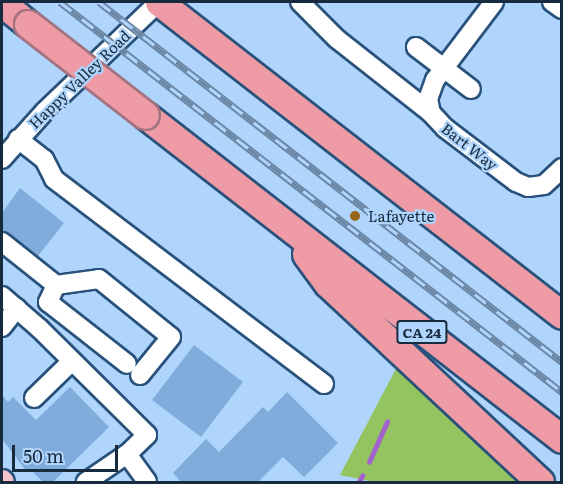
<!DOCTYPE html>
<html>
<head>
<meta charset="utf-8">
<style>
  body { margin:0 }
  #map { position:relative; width:563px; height:484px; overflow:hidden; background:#b0d5fc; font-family:Literata,serif }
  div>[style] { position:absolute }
  .green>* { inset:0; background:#93c45f }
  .stream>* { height:4.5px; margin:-2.25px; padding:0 2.25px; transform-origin:2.25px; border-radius:2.25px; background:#a363cd }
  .building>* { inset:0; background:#80acdc }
  .roads { filter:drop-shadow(2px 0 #28527b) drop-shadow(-2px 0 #28527b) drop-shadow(0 2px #28527b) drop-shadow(0 -2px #28527b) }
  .minor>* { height:18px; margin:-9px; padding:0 9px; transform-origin:9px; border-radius:9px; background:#fff }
  .major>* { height:22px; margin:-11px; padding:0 11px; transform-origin:11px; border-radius:11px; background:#f5c3ca }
  .highway>* { height:27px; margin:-13.5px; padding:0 13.5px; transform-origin:13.5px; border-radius:13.5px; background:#ee9ba6 }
  .rail>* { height:7px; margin-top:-3.5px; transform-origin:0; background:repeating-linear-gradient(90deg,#b0d5fc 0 14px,#6b87a5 0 28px); box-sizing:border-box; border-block:2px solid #6b87a5 }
  .bridges { filter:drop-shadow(2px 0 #a37381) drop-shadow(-2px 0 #a37381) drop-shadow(0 2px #a37381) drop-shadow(0 -2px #a37381) }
  .highway-bridge>* { height:27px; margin:-13.5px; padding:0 13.5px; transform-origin:13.5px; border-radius:13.5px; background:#ee9ba6 }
  .dots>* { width:16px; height:16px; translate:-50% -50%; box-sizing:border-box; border:3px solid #b0d5fc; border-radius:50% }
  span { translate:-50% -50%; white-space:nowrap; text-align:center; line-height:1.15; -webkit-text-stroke:4.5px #b0d5fc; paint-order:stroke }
  .shield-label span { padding:2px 4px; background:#b0d5fc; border:2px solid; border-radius:4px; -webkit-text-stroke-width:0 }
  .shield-label { font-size:14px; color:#182a3d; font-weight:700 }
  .street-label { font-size:15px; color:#182a3d }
  .poi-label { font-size:15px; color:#182a3d }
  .left { translate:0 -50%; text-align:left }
  .frame { position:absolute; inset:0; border:3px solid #182a3d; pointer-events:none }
  .scale { position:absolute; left:12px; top:445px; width:106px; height:27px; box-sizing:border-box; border:3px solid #182a3d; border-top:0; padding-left:8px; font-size:18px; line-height:21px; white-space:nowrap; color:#182a3d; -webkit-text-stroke:4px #b0d5fc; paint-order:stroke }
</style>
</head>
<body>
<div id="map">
  <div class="green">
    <i style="clip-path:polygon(398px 365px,440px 408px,521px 482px,375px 482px,340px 475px)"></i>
  </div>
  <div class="stream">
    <i style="left:369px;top:462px;width:44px;rotate:-65.8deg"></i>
    <i style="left:359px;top:482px;width:7px;rotate:-63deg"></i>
  </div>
  <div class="building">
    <i style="clip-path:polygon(20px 188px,64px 223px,38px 256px,2px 231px,2px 213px)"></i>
    <i style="clip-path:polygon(194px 345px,243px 382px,201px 437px,152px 400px)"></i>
    <i style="clip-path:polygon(70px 387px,109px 427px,52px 483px,44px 483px,30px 469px,27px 472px,2px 439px,2px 395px,8px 402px,13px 397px,36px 420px)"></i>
    <i style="clip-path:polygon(287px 392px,338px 443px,304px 477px,283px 457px,257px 483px,182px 483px,173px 473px,206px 439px,219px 452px,263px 407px,268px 412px)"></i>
  </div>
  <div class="roads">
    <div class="minor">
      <i style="left:300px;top:2px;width:52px;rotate:45deg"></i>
      <i style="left:337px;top:39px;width:120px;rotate:38.2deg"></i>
      <i style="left:494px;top:2px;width:98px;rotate:127.1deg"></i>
      <i style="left:435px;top:80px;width:20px;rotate:110deg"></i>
      <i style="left:428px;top:99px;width:14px;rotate:78deg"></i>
      <i style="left:431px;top:113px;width:21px;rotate:47deg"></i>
      <i style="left:445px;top:128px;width:89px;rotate:37.3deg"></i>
      <i style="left:516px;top:182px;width:13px;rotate:23deg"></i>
      <i style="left:528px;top:187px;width:16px;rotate:-7deg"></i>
      <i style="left:544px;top:185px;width:25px;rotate:-43deg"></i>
      <i style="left:552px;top:2px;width:12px;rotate:35deg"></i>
      <i style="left:416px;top:47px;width:69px;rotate:37.4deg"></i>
      <i style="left:18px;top:139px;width:33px;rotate:38deg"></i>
      <i style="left:44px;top:159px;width:22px;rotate:63deg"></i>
      <i style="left:54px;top:179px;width:339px;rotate:37.2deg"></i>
      <i style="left:2px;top:159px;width:64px;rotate:-48.1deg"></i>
      <i style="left:45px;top:111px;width:158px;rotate:-43.7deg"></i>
      <i style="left:2px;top:242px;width:69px;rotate:38.5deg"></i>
      <i style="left:56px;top:285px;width:19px;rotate:115deg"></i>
      <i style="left:48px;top:302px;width:100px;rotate:38.1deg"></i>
      <i style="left:56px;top:285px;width:43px;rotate:-7.9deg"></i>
      <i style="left:99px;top:279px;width:92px;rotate:38.9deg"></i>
      <i style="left:171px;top:337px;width:49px;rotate:129.2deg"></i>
      <i style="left:2px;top:296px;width:49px;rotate:40.9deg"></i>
      <i style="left:39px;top:328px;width:152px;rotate:44.7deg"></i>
      <i style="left:147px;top:435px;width:28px;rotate:136deg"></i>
      <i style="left:127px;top:454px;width:50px;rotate:145.7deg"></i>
      <i style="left:2px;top:327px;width:24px;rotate:-52deg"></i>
      <i style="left:34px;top:398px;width:52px;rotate:-44.2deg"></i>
      <i style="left:127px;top:454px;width:34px;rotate:54deg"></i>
    </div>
    <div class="major">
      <i style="left:2px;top:481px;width:1px;rotate:45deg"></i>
    </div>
    <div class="highway">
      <i style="left:159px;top:2px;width:510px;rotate:37.84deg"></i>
      <i style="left:2px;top:3px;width:33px;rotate:39deg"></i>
      <i style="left:145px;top:115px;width:528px;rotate:37.85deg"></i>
      <i style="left:306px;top:254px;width:37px;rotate:54deg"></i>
      <i style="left:328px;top:284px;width:290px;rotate:43deg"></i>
    </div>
  </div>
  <div class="rail">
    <i style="left:60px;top:2px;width:636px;rotate:37.84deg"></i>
    <i style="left:99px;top:2px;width:586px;rotate:37.87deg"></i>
  </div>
  <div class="bridges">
    <div class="highway-bridge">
      <i style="left:28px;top:24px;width:148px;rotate:37.9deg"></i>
    </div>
  </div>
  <div class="dots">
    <i style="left:355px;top:216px;background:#99651b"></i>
  </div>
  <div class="shield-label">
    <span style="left:422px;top:332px">CA 24</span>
  </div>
  <div class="street-label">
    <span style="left:79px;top:79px;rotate:-44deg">Happy Valley Road</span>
    <span style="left:470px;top:146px;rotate:38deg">Bart Way</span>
  </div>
  <div class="poi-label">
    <span class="left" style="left:368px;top:216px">Lafayette</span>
  </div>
  <div class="frame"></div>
  <div class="scale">50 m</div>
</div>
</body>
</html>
